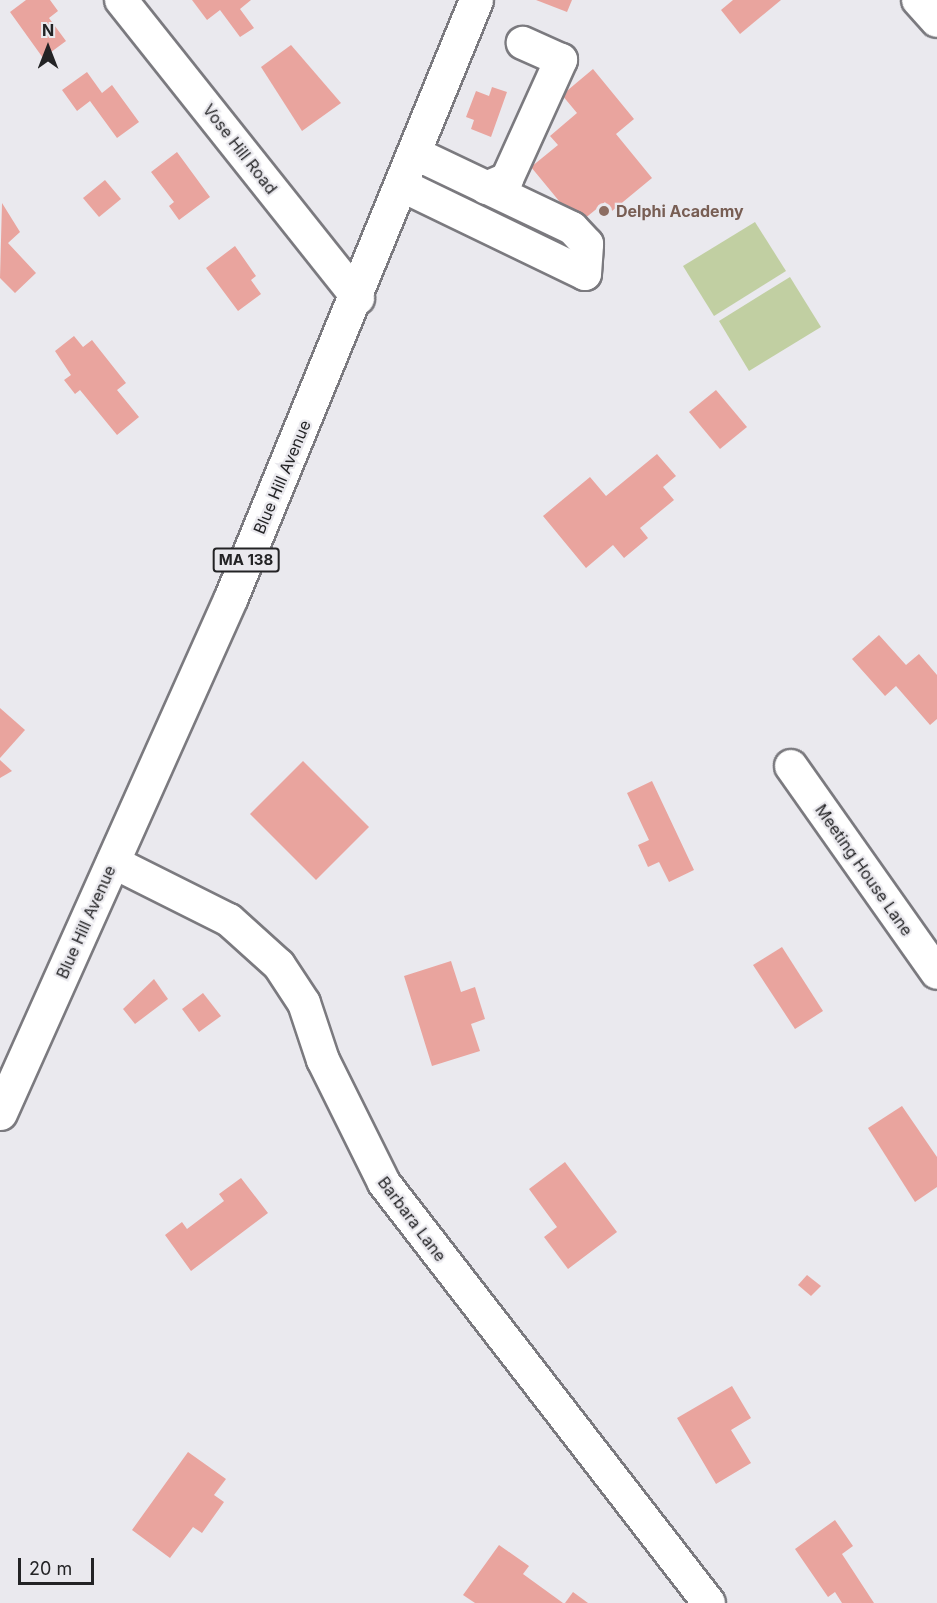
<!DOCTYPE html>
<html>
<head>
<meta charset="utf-8">
<style>
  body { margin:0 }
  #map { position:relative; width:937px; height:1603px; overflow:hidden; background:#eae9ee; font-family:Inter,sans-serif }
  div>[style] { position:absolute }
  .green>* { inset:0; background:#c1cfa2 }
  .building>* { inset:0; background:#e9a49e }
  .roads { filter:drop-shadow(2px 0 #7b7a7f) drop-shadow(-2px 0 #7b7a7f) drop-shadow(0 2px #7b7a7f) drop-shadow(0 -2px #7b7a7f) }
  .minor>* { height:32px; margin:-16px; padding:0 16px; transform-origin:16px; border-radius:16px; background:#fff }
  .highway>* { height:33px; margin:-16.5px; padding:0 16.5px; transform-origin:16.5px; border-radius:16.5px; background:#fff }
  .dots>* { width:16px; height:16px; translate:-50% -50%; box-sizing:border-box; border:3px solid #eae9ee; border-radius:50% }
  span { translate:-50% -50%; white-space:nowrap; text-align:center; line-height:1.15; -webkit-text-stroke:4.5px #eae9ee; paint-order:stroke }
  .shield-label span { padding:2px 4px; background:#eae9ee; border:2px solid; border-radius:4px; -webkit-text-stroke-width:0 }
  .shield-label { font-size:15px; color:#232325; font-weight:700 }
  .street-label { font-size:16px; color:#232325 }
  .education-label { font-size:16px; color:#785e54; font-weight:700 }
  .left { translate:0 -50%; text-align:left }
  .north { position:absolute; left:18px; top:18px; width:60px; height:60px; -webkit-text-stroke:4px #eae9ee; paint-order:stroke; rotate:0deg; font-size:16px; font-weight:700; line-height:24px; text-align:center; color:#232325 }
  .north::after { content:''; display:block; margin:auto; width:21px; height:27px; background:#232325; clip-path:polygon(50% 0,100% 100%,50% 72%,0 100%) }
  .scale { position:absolute; left:18px; top:1558px; width:76px; height:27px; box-sizing:border-box; border:3px solid #232325; border-top:0; padding-left:8px; font-size:18px; line-height:21px; white-space:nowrap; color:#232325; -webkit-text-stroke:4px #eae9ee; paint-order:stroke }
</style>
</head>
<body>
<div id="map">
  <div class="green">
    <i style="clip-path:polygon(755px 222px,786px 271px,714px 316px,683px 266px)"></i>
    <i style="clip-path:polygon(790px 277px,821px 327px,749px 371px,719px 321px)"></i>
  </div>
  <div class="building">
    <i style="clip-path:polygon(26px 0,50px 0,58px 11px,49px 18px,66px 41px,43px 58px,10px 12px)"></i>
    <i style="clip-path:polygon(192px 0,251px 0,240px 9px,254px 28px,240px 37px,220px 10px,207px 20px)"></i>
    <i style="clip-path:polygon(536px 0,572px 0,567px 12px)"></i>
    <i style="clip-path:polygon(733px 0,781px 0,740px 34px,721px 10px)"></i>
    <i style="clip-path:polygon(291px 45px,341px 103px,302px 131px,261px 67px)"></i>
    <i style="clip-path:polygon(593px 69px,634px 119px,616px 134px,652px 178px,612px 211px,605px 202px,578px 224px,531px 167px,558px 145px,550px 136px,577px 113px,562px 95px)"></i>
    <i style="clip-path:polygon(87px 72px,102px 93px,112px 85px,139px 122px,117px 138px,90px 101px,77px 111px,62px 90px)"></i>
    <i style="clip-path:polygon(492px 87px,507px 92px,491px 137px,471px 129px,474px 120px,466px 117px,476px 91px,489px 96px)"></i>
    <i style="clip-path:polygon(177px 152px,210px 197px,179px 220px,169px 206px,174px 202px,151px 172px)"></i>
    <i style="clip-path:polygon(105px 180px,121px 199px,99px 217px,83px 198px)"></i>
    <i style="clip-path:polygon(2px 203px,20px 232px,8px 243px,36px 273px,15px 293px,0 278px)"></i>
    <i style="clip-path:polygon(235px 246px,256px 276px,251px 280px,261px 294px,238px 311px,206px 268px)"></i>
    <i style="clip-path:polygon(74px 336px,83px 347px,92px 340px,126px 383px,117px 390px,139px 417px,117px 435px,80px 390px,75px 394px,64px 380px,71px 375px,55px 351px)"></i>
    <i style="clip-path:polygon(716px 390px,747px 427px,720px 449px,689px 412px)"></i>
    <i style="clip-path:polygon(657px 454px,676px 476px,663px 487px,674px 500px,640px 528px,648px 538px,624px 558px,613px 545px,586px 568px,543px 516px,590px 477px,606px 496px)"></i>
    <i style="clip-path:polygon(879px 635px,906px 665px,919px 654px,937px 675px,937px 719px,930px 725px,896px 686px,885px 696px,852px 659px)"></i>
    <i style="clip-path:polygon(0 708px,25px 730px,0 758px)"></i>
    <i style="clip-path:polygon(0 760px,12px 771px,0 778px)"></i>
    <i style="clip-path:polygon(303px 761px,369px 827px,316px 880px,250px 814px)"></i>
    <i style="clip-path:polygon(652px 781px,694px 870px,669px 882px,659px 862px,648px 867px,638px 845px,649px 840px,627px 793px)"></i>
    <i style="clip-path:polygon(782px 947px,823px 1011px,795px 1029px,753px 965px)"></i>
    <i style="clip-path:polygon(451px 961px,461px 992px,475px 987px,485px 1019px,471px 1024px,480px 1051px,432px 1066px,404px 976px)"></i>
    <i style="clip-path:polygon(154px 979px,168px 999px,135px 1024px,123px 1009px)"></i>
    <i style="clip-path:polygon(203px 993px,221px 1016px,199px 1032px,182px 1009px)"></i>
    <i style="clip-path:polygon(902px 1106px,937px 1157px,937px 1187px,915px 1202px,868px 1128px)"></i>
    <i style="clip-path:polygon(565px 1162px,617px 1232px,568px 1269px,544px 1237px,557px 1227px,529px 1189px)"></i>
    <i style="clip-path:polygon(241px 1178px,268px 1213px,191px 1271px,165px 1235px,182px 1222px,187px 1229px,224px 1201px,219px 1194px)"></i>
    <i style="clip-path:polygon(807px 1275px,821px 1286px,811px 1296px,798px 1285px)"></i>
    <i style="clip-path:polygon(732px 1386px,751px 1418px,731px 1430px,751px 1463px,716px 1484px,677px 1418px)"></i>
    <i style="clip-path:polygon(188px 1452px,226px 1479px,214px 1495px,224px 1502px,202px 1533px,193px 1527px,170px 1558px,132px 1530px)"></i>
    <i style="clip-path:polygon(835px 1520px,853px 1546px,842px 1554px,874px 1603px,842px 1603px,835px 1592px,828px 1597px,795px 1549px)"></i>
    <i style="clip-path:polygon(499px 1545px,529px 1566px,523px 1574px,563px 1603px,475px 1603px,463px 1595px)"></i>
    <i style="clip-path:polygon(573px 1592px,588px 1603px,565px 1603px)"></i>
  </div>
  <div class="roads">
    <div class="minor">
      <i style="left:121px;top:0;width:381px;rotate:51.5deg"></i>
      <i style="left:918px;top:0;width:28px;rotate:48deg"></i>
      <i style="left:403px;top:186px;width:202px;rotate:25.8deg"></i>
      <i style="left:585px;top:274px;width:30px;rotate:-86deg"></i>
      <i style="left:587px;top:244px;width:22px;rotate:-133deg"></i>
      <i style="left:572px;top:228px;width:173px;rotate:-154.6deg"></i>
      <i style="left:486px;top:188px;width:23px;rotate:-23deg"></i>
      <i style="left:507px;top:179px;width:131px;rotate:-65.6deg"></i>
      <i style="left:561px;top:60px;width:42px;rotate:-155.9deg"></i>
      <i style="left:791px;top:766px;width:253px;rotate:54.8deg"></i>
      <i style="left:113px;top:862px;width:130px;rotate:26.6deg"></i>
      <i style="left:229px;top:920px;width:67px;rotate:42deg"></i>
      <i style="left:279px;top:965px;width:45px;rotate:56.7deg"></i>
      <i style="left:304px;top:1003px;width:60px;rotate:71.6deg"></i>
      <i style="left:323px;top:1060px;width:137px;rotate:63.6deg"></i>
      <i style="left:384px;top:1183px;width:531px;rotate:52.27deg"></i>
    </div>
    <div class="highway">
      <i style="left:0;top:1113px;width:565px;rotate:-65.88deg"></i>
      <i style="left:231px;top:597px;width:645px;rotate:-67.69deg"></i>
    </div>
  </div>
  <div class="dots">
    <i style="left:604px;top:211px;background:#8d6e63"></i>
  </div>
  <div class="shield-label">
    <span style="left:246px;top:560px">MA 138</span>
  </div>
  <div class="street-label">
    <span style="left:240px;top:149px;rotate:52deg">Vose Hill Road</span>
    <span style="left:282px;top:477px;rotate:-67deg">Blue Hill Avenue</span>
    <span style="left:864px;top:870px;rotate:55deg">Meeting House Lane</span>
    <span style="left:86px;top:922px;rotate:-66deg">Blue Hill Avenue</span>
    <span style="left:412px;top:1219px;rotate:53deg">Barbara Lane</span>
  </div>
  <div class="education-label">
    <span class="left" style="left:616px;top:211px">Delphi Academy</span>
  </div>
  <div class="north">N</div>
  <div class="scale">20 m</div>
</div>
</body>
</html>
